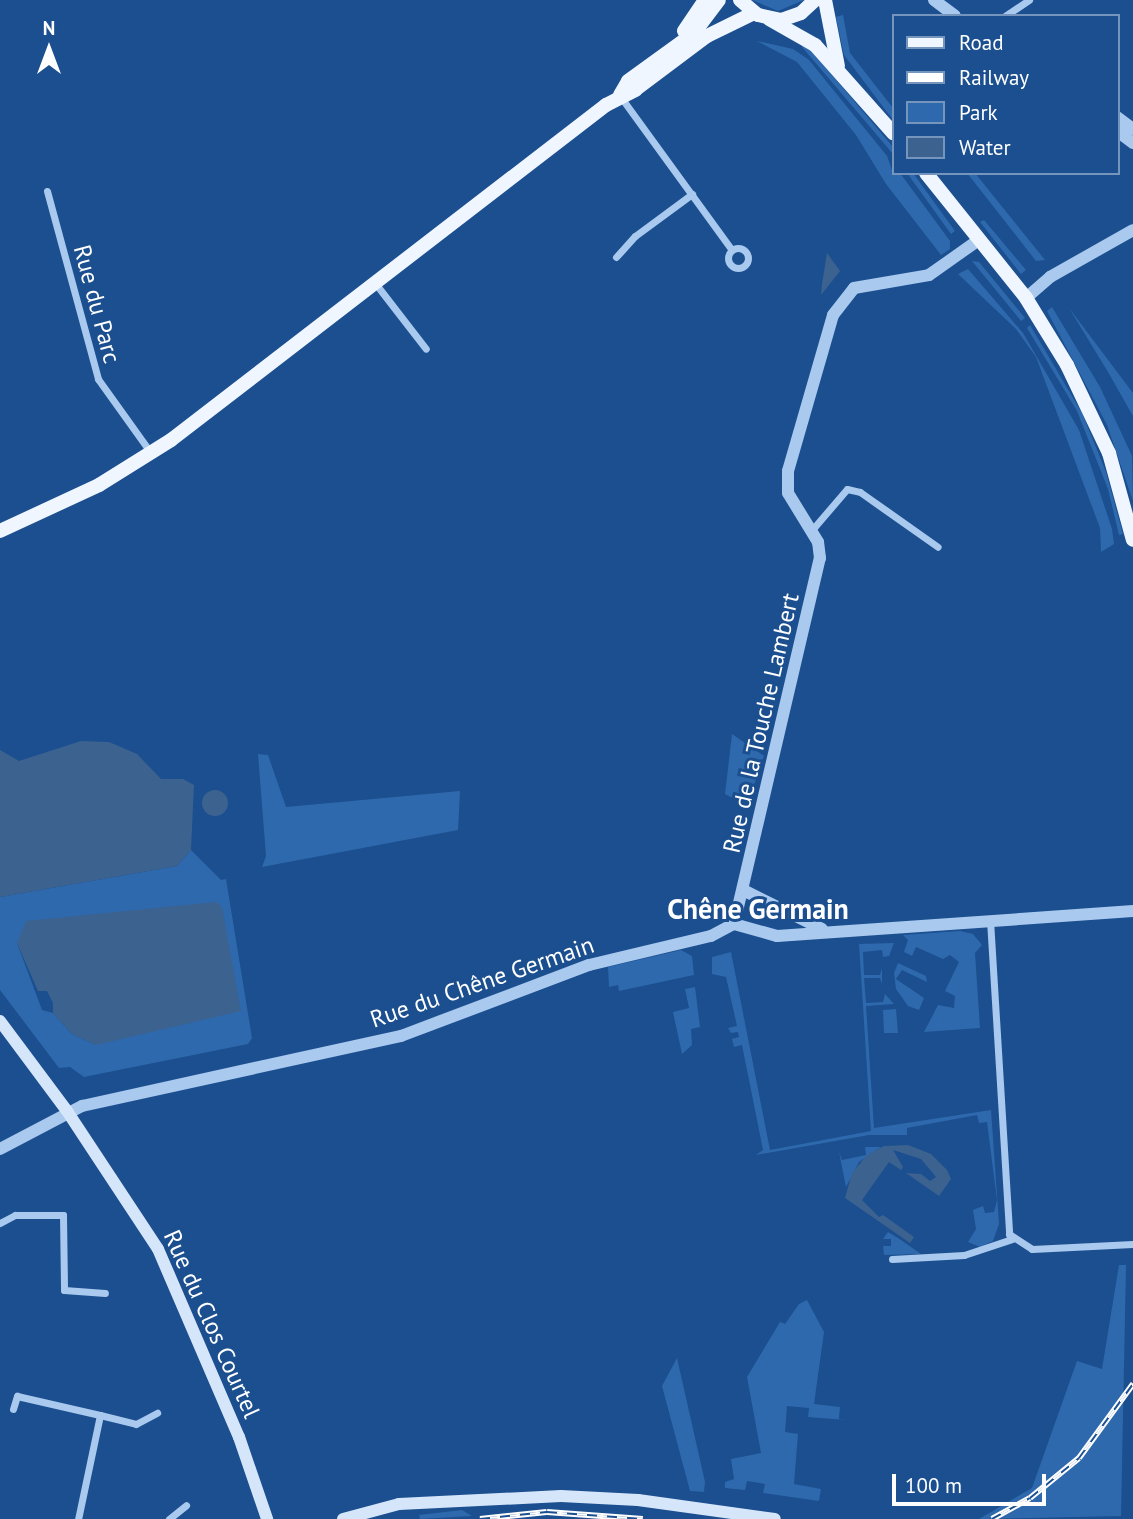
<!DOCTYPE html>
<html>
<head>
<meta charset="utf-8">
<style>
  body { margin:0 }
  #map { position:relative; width:1133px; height:1519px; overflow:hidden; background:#1b4f8f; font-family:"PT Sans",sans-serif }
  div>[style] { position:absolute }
  .green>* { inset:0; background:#2e69ad }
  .water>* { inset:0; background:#3c6290 }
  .round { border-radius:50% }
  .minor>* { height:7px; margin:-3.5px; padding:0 3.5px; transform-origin:3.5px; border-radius:3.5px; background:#a9c9ee }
  .minor>.ring { margin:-3.5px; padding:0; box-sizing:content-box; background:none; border:7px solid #a9c9ee; border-radius:50% }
  .tertiary>* { height:12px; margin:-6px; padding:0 6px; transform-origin:6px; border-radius:6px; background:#a9c9ee }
  .secondary>* { height:12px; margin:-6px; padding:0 6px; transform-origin:6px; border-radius:6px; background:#d6e6fa }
  .primary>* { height:14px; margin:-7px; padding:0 7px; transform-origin:7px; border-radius:7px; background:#f0f6ff }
  .rail>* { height:6px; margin-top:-3px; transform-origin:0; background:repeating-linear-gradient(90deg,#1b4f8f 0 10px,#fff 0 20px); box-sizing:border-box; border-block:2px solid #fff }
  span { translate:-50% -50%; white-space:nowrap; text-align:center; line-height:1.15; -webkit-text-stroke:6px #1b4f8f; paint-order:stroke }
  .street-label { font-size:24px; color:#fff }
  .quarter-label { font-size:28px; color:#fff; font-weight:700 }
  .legend { position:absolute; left:892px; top:14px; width:228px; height:161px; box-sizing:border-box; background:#1b4f8f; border:2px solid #7695bc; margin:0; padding:9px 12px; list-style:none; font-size:21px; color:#fff }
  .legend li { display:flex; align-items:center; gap:14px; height:35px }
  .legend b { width:35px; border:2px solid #7695bc }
  .north { position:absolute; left:14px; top:14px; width:70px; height:70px; -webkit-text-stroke:5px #1b4f8f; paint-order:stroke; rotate:0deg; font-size:19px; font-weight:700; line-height:28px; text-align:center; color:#fff }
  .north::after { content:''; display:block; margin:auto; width:24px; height:32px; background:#fff; clip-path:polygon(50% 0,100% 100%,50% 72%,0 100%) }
  .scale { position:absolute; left:892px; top:1474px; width:154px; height:32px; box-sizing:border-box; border:4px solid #fff; border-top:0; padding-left:9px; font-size:21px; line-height:24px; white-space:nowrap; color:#fff; -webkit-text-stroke:5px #1b4f8f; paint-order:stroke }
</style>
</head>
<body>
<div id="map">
  <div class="green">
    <i style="clip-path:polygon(752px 0,804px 0,778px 11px)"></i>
    <i style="clip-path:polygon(843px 15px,850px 53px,893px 108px,893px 120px,844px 55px,836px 17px)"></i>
    <i style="clip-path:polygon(757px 41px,793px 49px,809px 60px,887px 156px,893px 173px,900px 173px,950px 241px,950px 249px,941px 255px,886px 184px,856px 135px,797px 62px)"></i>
    <i style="clip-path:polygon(804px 42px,893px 147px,893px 154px,802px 47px)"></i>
    <i style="clip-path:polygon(907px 173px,913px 173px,955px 231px,951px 234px)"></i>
    <i style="clip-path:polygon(967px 173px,975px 173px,1045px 260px,1036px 261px)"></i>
    <i style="clip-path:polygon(984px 220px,1026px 270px,1021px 274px,980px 222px)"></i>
    <i style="clip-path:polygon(972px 261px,979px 262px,1025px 318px,1021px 321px)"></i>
    <i style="clip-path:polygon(968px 269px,1023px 333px,1079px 430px,1112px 529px,1114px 544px,1101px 552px,1100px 528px,1036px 357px,1016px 329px,958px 274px)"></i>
    <i style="clip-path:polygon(1052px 307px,1100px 387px,1132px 456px,1133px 501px,1107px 425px,1047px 311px)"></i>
    <i style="clip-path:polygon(1069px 308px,1133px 393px,1133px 416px,1108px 372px)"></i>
    <i style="clip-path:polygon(1030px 325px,1082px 413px,1106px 472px,1123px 534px,1119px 535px,1108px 489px,1077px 411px,1027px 328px)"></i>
    <i style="clip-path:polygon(732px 734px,764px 756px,747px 806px,725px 794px)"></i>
    <i style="clip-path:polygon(258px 754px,268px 755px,286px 807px,460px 791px,458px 830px,262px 867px,266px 856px)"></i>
    <i style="clip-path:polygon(evenodd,191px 850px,221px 880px,226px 879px,252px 1038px,248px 1044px,84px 1077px,70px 1067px,59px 1068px,0 990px,0 897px,177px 866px,191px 850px,17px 943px,96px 1045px,72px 1034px,53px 1013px,42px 1010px,17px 943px)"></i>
    <i style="clip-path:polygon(960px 931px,973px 934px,982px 945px,975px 953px,980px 1028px,924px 1032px,938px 1005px,954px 1008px,955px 996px,945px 991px,959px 962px,950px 955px,943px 959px,916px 947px,912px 956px,904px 952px,908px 940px,903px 935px)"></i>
    <i style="clip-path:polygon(894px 943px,889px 956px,883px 957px,882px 950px,863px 952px,864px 975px,880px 975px,882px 968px,882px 984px,880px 978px,864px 978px,866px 1003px,883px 1002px,885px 994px,894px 1004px,866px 1006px,874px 1128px,991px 1110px,999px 1224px,993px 1241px,980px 1247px,968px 1242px,976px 1229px,973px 1210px,983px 1206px,985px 1213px,994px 1212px,997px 1200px,987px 1122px,979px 1123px,977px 1115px,907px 1128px,907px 1135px,869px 1135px,756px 1155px,763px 1150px,742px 1045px,734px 1047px,732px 1039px,739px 1037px,738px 1032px,731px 1033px,728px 1028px,737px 1026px,726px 977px,712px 974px,712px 957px,731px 952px,770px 1150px,871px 1131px,859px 944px)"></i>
    <i style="clip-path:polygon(681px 950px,692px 956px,694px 975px,619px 991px,618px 985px,609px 987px,608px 967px)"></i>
    <i style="clip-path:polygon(898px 963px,926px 976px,927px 982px,902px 970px,896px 979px,924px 998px,919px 1010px,908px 1006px,896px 989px,894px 973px)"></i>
    <i style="clip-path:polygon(695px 987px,700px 1027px,691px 1029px,692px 1045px,682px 1054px,673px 1012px,689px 1008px,685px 989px)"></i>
    <i style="clip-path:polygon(896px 1009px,898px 1033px,884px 1033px,883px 1010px)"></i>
    <i style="clip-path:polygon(865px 1147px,881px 1147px,859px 1162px,846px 1187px,839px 1152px,842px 1160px,866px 1155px)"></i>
    <i style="clip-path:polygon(888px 1232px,901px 1240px,921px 1254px,884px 1255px,883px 1246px,891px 1246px,891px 1239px,883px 1239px)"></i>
    <i style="clip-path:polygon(1119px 1265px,1126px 1265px,1121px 1516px,979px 1519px,1032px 1488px,1077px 1361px,1102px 1369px)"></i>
    <i style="clip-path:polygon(807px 1300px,824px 1332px,814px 1404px,840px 1407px,839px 1419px,846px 1420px,808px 1417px,809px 1408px,787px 1406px,785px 1432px,798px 1434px,794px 1484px,821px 1489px,819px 1501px,763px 1493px,765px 1484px,747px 1481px,745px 1490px,725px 1488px,725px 1482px,734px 1479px,731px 1459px,761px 1453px,747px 1377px,780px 1322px,785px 1324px,799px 1304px)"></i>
    <i style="clip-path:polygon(677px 1358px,705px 1482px,704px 1492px,690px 1491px,662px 1386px)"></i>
    <i style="clip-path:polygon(462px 1510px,472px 1516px,420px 1519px,419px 1515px)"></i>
  </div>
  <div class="water">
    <i style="clip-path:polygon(827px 253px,840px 271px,821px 295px,822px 284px)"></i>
    <i style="clip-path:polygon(81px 741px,109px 742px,137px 754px,161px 779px,183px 779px,194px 785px,191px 850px,177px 866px,0 897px,0 750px,19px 761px)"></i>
    <i class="round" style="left:202px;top:790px;width:26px;height:26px"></i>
    <i style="clip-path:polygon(216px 902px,222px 907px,241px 1011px,96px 1045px,72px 1034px,53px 1013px,53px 1003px,47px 991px,38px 991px,17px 943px,26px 921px)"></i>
    <i style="clip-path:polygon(908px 1145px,931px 1154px,947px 1170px,951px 1179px,939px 1196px,906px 1173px,921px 1174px,930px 1181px,936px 1177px,921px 1159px,893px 1150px,903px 1167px,901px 1170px,889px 1162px,862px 1200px,879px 1217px,883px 1215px,914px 1237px,910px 1243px,845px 1198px,852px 1173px,867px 1155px,884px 1146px)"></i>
  </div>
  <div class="minor">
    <i style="left:1005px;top:16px;width:29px;rotate:-34deg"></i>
    <i style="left:620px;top:96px;width:190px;rotate:54deg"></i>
    <i style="left:47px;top:191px;width:195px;rotate:74.8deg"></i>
    <i style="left:98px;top:379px;width:91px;rotate:54.4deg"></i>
    <i class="ring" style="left:728px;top:248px;width:13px;height:13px"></i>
    <i style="left:616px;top:257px;width:28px;rotate:-48deg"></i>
    <i style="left:635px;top:236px;width:71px;rotate:-36.4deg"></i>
    <i style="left:375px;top:283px;width:83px;rotate:52.3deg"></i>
    <i style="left:811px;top:531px;width:55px;rotate:-49.4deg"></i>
    <i style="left:847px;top:489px;width:13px;rotate:13deg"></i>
    <i style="left:860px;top:492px;width:95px;rotate:35.2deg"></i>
    <i style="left:990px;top:920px;width:315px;rotate:86.5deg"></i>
    <i style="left:1009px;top:1234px;width:27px;rotate:33deg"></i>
    <i style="left:1032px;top:1249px;width:101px;rotate:-2.8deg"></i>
    <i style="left:0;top:1223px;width:17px;rotate:-28deg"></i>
    <i style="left:15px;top:1215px;width:48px"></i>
    <i style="left:63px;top:1215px;width:75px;rotate:89.2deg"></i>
    <i style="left:64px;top:1290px;width:41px;rotate:4.2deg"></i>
    <i style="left:892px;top:1259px;width:72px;rotate:-3.2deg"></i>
    <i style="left:964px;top:1255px;width:51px;rotate:-18.4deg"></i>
    <i style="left:13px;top:1409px;width:14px;rotate:-73deg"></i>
    <i style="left:17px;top:1396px;width:85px;rotate:12.9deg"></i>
    <i style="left:100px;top:1415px;width:106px;rotate:101.9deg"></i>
    <i style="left:100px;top:1415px;width:37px;rotate:14deg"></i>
    <i style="left:136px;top:1424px;width:24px;rotate:-28deg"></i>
    <i style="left:169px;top:1519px;width:22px;rotate:-39deg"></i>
  </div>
  <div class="tertiary">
    <i style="left:934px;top:0;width:26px;rotate:37deg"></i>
    <i style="left:1117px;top:117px;width:20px;rotate:37deg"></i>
    <i style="left:1117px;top:131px;width:20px;rotate:37deg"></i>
    <i style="left:1026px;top:298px;width:32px;rotate:-41deg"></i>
    <i style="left:1050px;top:277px;width:95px;rotate:-29.5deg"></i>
    <i style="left:743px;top:890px;width:88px;rotate:26.3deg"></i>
    <i style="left:734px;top:924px;width:376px;rotate:-76.8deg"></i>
    <i style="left:820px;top:558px;width:16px;rotate:-97deg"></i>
    <i style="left:818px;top:542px;width:57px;rotate:-121.5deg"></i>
    <i style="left:788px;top:493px;width:22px;rotate:-90deg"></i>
    <i style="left:788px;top:471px;width:162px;rotate:-73.9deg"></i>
    <i style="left:833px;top:315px;width:34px;rotate:-52deg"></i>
    <i style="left:854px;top:288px;width:76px;rotate:-9.8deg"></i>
    <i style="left:929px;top:275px;width:62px;rotate:-35.2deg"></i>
    <i style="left:734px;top:924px;width:45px;rotate:15.6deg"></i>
    <i style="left:777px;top:936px;width:357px;rotate:-4deg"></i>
    <i style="left:0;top:1149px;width:93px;rotate:-27.7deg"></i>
    <i style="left:82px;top:1106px;width:327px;rotate:-12.4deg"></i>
    <i style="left:401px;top:1036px;width:201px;rotate:-20.7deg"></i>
    <i style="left:589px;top:965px;width:125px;rotate:-13.4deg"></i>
    <i style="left:711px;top:936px;width:26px;rotate:-28deg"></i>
  </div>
  <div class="secondary">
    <i style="left:0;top:1021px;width:112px;rotate:53.3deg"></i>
    <i style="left:67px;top:1111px;width:165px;rotate:56.6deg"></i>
    <i style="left:158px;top:1249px;width:205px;rotate:66.7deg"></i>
    <i style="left:239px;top:1437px;width:87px;rotate:71.1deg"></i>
    <i style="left:343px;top:1519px;width:58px;rotate:-15deg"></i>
    <i style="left:399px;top:1504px;width:162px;rotate:-2.8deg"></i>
    <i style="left:561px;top:1496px;width:77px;rotate:3deg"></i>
    <i style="left:638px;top:1500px;width:138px;rotate:7.9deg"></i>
  </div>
  <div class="primary">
    <i style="left:740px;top:0;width:23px;rotate:40deg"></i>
    <i style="left:758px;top:15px;width:24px;rotate:12deg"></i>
    <i style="left:781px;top:20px;width:21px;rotate:-19deg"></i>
    <i style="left:801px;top:13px;width:19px;rotate:-43deg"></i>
    <i style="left:825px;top:0;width:67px;rotate:78.9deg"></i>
    <i style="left:769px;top:19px;width:53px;rotate:29.5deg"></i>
    <i style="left:815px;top:45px;width:118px;rotate:48.4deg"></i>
    <i style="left:684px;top:31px;width:37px;rotate:-56deg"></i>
    <i style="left:620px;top:95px;width:16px;rotate:-60deg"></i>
    <i style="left:628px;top:81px;width:82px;rotate:-36deg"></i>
    <i style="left:694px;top:33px;width:41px;rotate:-52.9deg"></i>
    <i style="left:926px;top:173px;width:160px;rotate:51.3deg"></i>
    <i style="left:1026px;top:298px;width:79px;rotate:58.5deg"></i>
    <i style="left:1067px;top:365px;width:98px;rotate:64.5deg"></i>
    <i style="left:1109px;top:453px;width:90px;rotate:74.6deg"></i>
    <i style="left:0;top:531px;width:109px;rotate:-24.9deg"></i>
    <i style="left:99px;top:485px;width:85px;rotate:-32deg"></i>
    <i style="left:171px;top:440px;width:549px;rotate:-37.6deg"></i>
    <i style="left:606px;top:105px;width:33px;rotate:-27deg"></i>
    <i style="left:635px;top:90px;width:90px;rotate:-36.9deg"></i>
    <i style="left:707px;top:36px;width:52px;rotate:-26.1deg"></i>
  </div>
  <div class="rail">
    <i style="left:480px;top:1519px;width:67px;rotate:-6deg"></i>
    <i style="left:547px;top:1512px;width:96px;rotate:4.2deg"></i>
    <i style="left:992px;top:1519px;width:43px;rotate:-28.9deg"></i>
    <i style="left:1030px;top:1498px;width:63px;rotate:-39.2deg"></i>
    <i style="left:1079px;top:1458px;width:92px;rotate:-53.9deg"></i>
  </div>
  <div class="street-label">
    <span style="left:97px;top:304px;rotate:75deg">Rue du Parc</span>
    <span style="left:761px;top:723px;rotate:-77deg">Rue de la Touche Lambert</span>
    <span style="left:482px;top:982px;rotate:-19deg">Rue du Chêne Germain</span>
    <span style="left:212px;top:1324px;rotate:66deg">Rue du Clos Courtel</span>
  </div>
  <div class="quarter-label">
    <span style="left:758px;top:909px">Chêne Germain</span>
  </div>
  <ul class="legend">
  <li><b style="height:9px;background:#f0f6ff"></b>Road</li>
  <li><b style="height:9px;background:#fff"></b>Railway</li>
  <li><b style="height:19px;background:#2e69ad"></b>Park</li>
  <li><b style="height:19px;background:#3c6290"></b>Water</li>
  </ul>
  <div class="north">N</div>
  <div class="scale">100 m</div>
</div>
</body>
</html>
